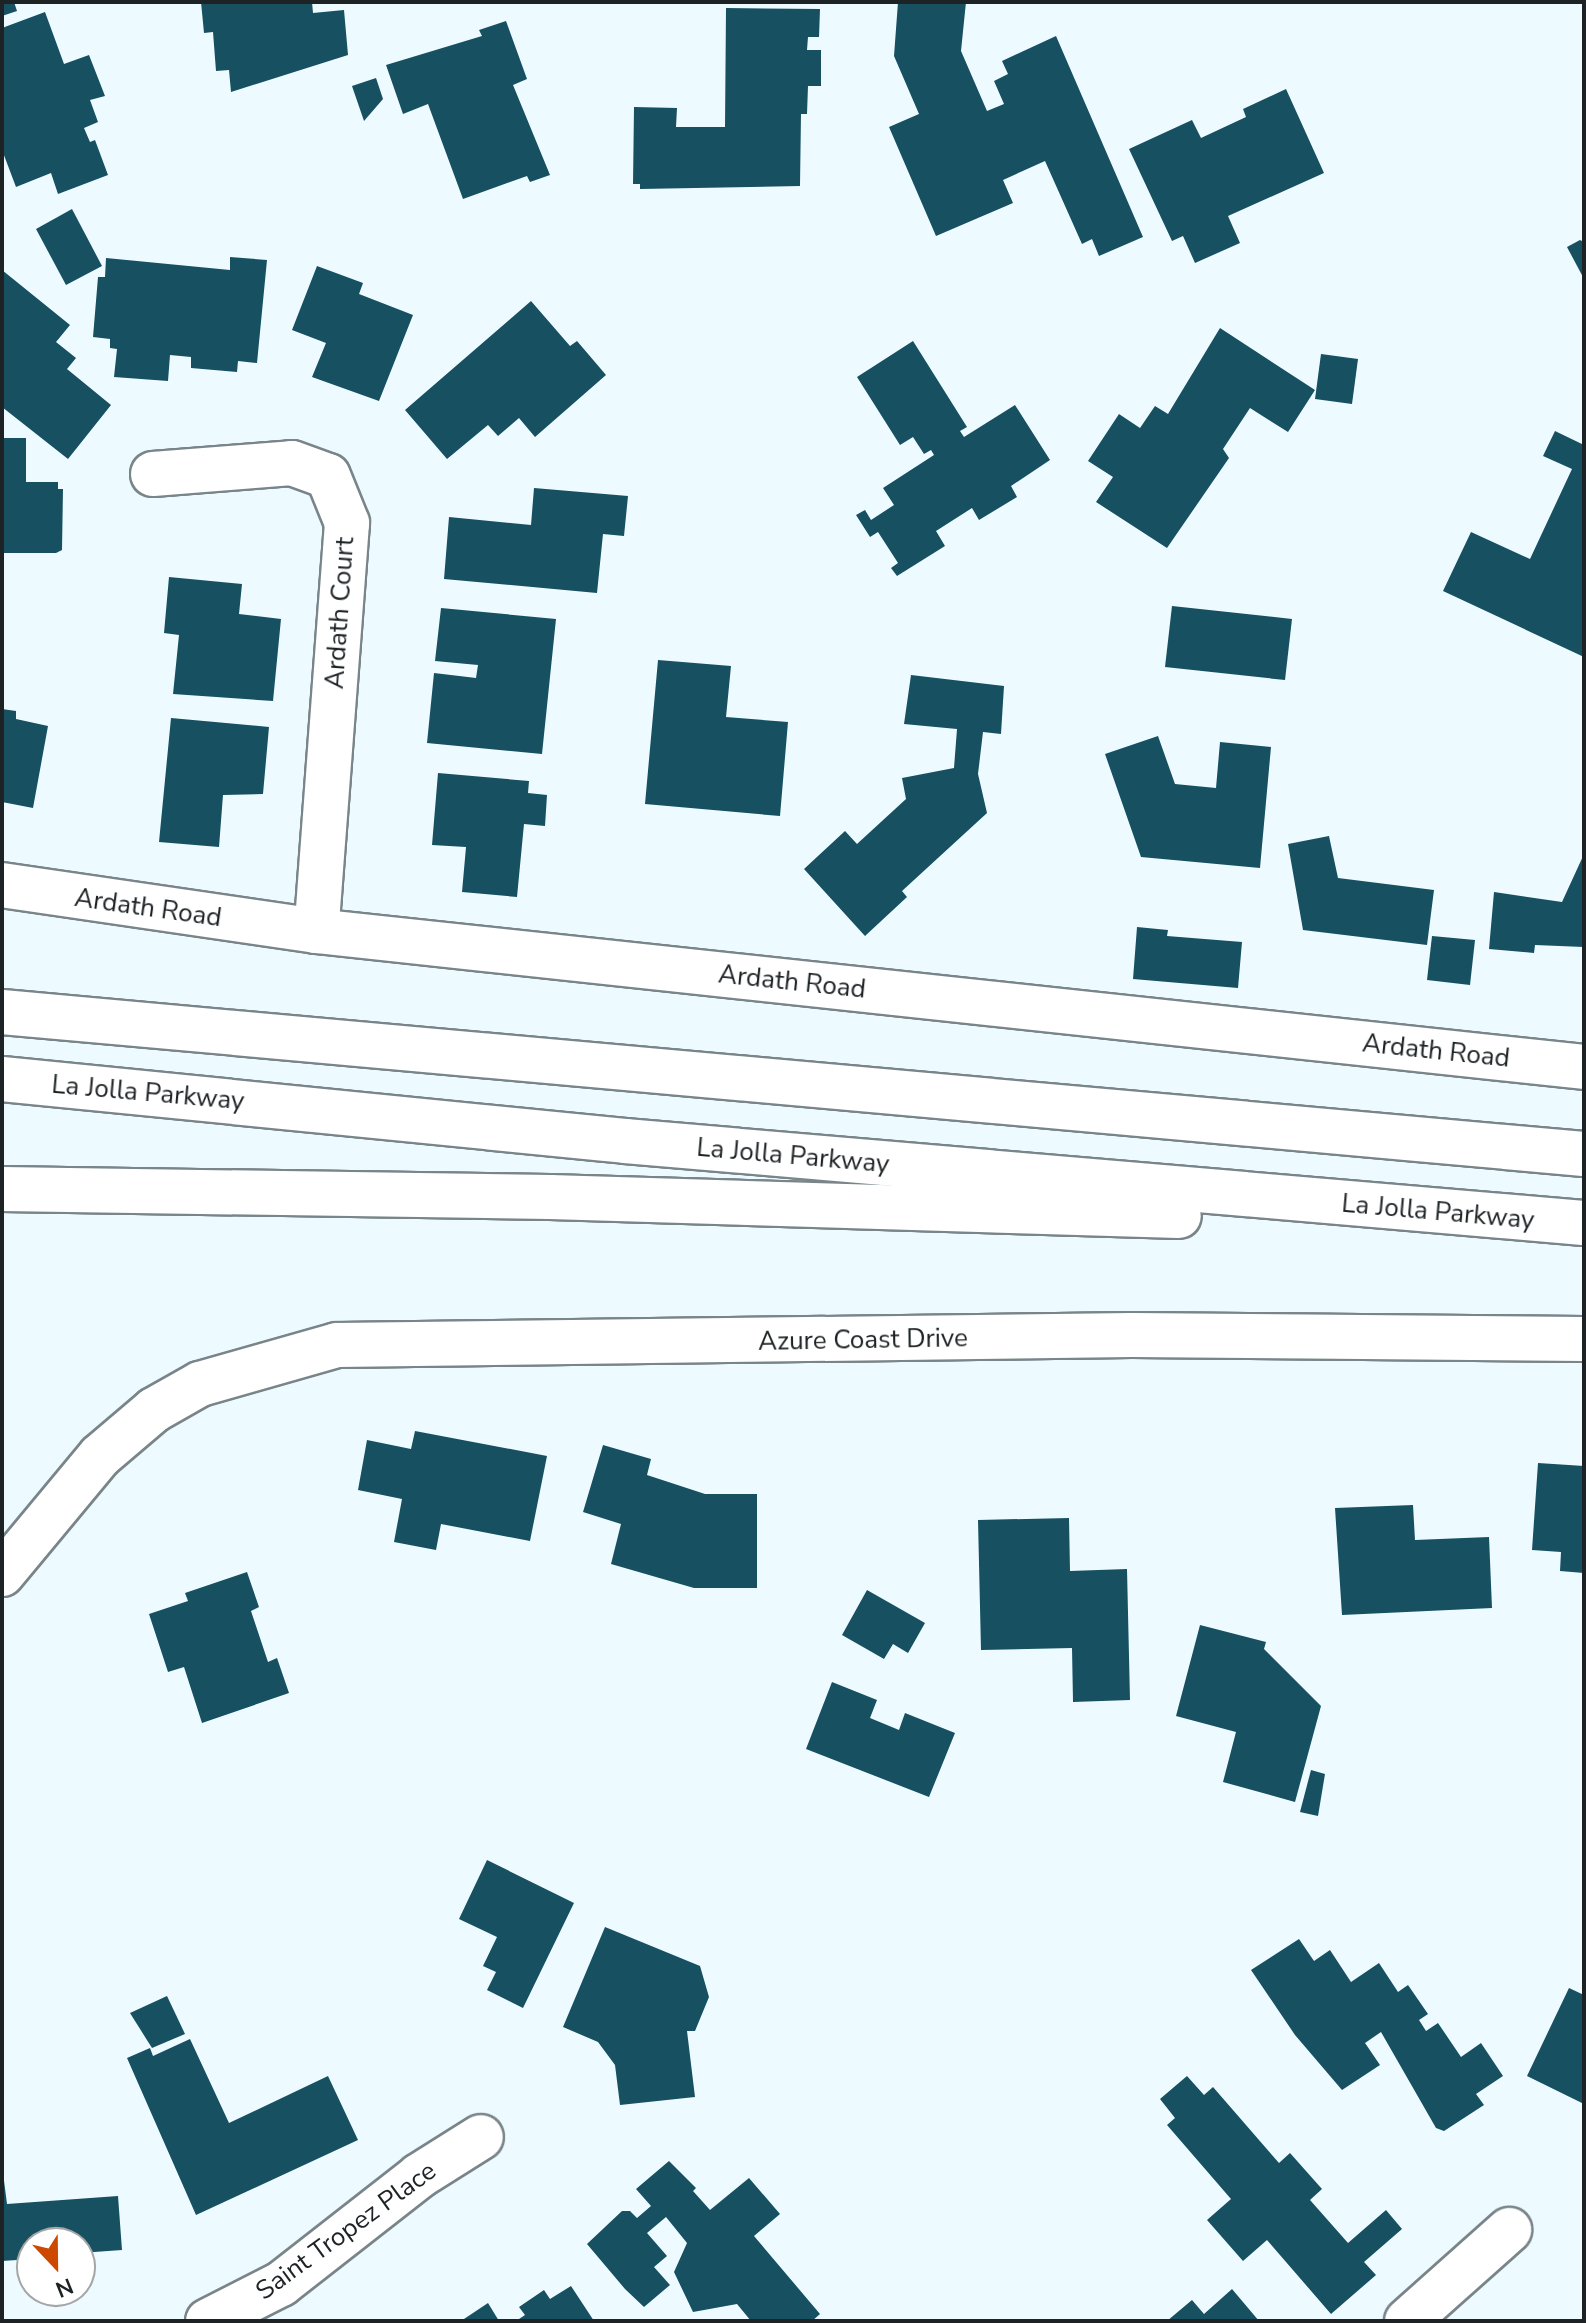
<!DOCTYPE html>
<html>
<head>
<meta charset="utf-8">
<style>
  body { margin:0 }
  #map { position:relative; width:1586px; height:2323px; overflow:hidden; background:#edfaff; font-family:"Nunito Sans",sans-serif }
  div>[style] { position:absolute }
  .building>* { inset:0; background:#165061 }
  .roads { filter:drop-shadow(2px 0 #798589) drop-shadow(-2px 0 #798589) drop-shadow(0 2px #798589) drop-shadow(0 -2px #798589) }
  .minor>* { height:44px; margin:-22px; padding:0 22px; transform-origin:22px; border-radius:22px; background:#fff }
  .highway>* { height:44px; margin:-22px; padding:0 22px; transform-origin:22px; border-radius:22px; background:#fff }
  span { translate:-50% -50%; white-space:nowrap; text-align:center; line-height:1.15; -webkit-text-stroke:8px #fff; paint-order:stroke }
  .street-label { font-size:26px; color:#1d2224 }
  .frame { position:absolute; inset:0; border:4px solid #1d2224; pointer-events:none }
  .north { position:absolute; left:16px; top:2227px; width:80px; height:80px; box-sizing:border-box; background:#fff; border:2px solid #a5a7a7; border-radius:50%; rotate:158deg; font-size:22px; font-weight:700; line-height:32px; text-align:center; color:#1d2224 }
  .north::after { content:''; display:block; margin:auto; width:28px; height:36px; background:#cd4800; clip-path:polygon(50% 0,100% 100%,50% 72%,0 100%) }
</style>
</head>
<body>
<div id="map">
  <div class="building">
    <i style="clip-path:polygon(2px 2px,14px 2px,17px 11px,2px 16px)"></i>
    <i style="clip-path:polygon(201px 2px,312px 2px,313px 13px,344px 10px,348px 55px,231px 92px,229px 70px,216px 71px,213px 32px,204px 33px)"></i>
    <i style="clip-path:polygon(898px 2px,966px 2px,961px 51px,987px 111px,1004px 104px,994px 81px,1008px 74px,1002px 61px,1056px 36px,1143px 237px,1099px 256px,1092px 239px,1082px 244px,1045px 161px,1003px 180px,1013px 203px,936px 236px,889px 127px,919px 114px,894px 56px)"></i>
    <i style="clip-path:polygon(726px 8px,820px 9px,819px 37px,808px 37px,807px 50px,821px 50px,821px 86px,808px 86px,807px 114px,801px 114px,800px 186px,640px 189px,640px 184px,633px 184px,634px 107px,677px 108px,676px 127px,725px 127px)"></i>
    <i style="clip-path:polygon(45px 12px,64px 64px,89px 55px,105px 96px,90px 100px,98px 122px,84px 128px,90px 142px,95px 140px,108px 175px,58px 194px,51px 173px,16px 187px,2px 150px,2px 28px)"></i>
    <i style="clip-path:polygon(506px 21px,527px 79px,513px 85px,550px 175px,530px 182px,527px 176px,463px 199px,428px 104px,403px 114px,386px 65px,482px 36px,479px 30px)"></i>
    <i style="clip-path:polygon(376px 78px,383px 99px,364px 121px,352px 86px)"></i>
    <i style="clip-path:polygon(1286px 89px,1324px 173px,1228px 216px,1240px 243px,1195px 263px,1183px 236px,1172px 241px,1129px 149px,1192px 120px,1201px 138px,1246px 117px,1243px 109px)"></i>
    <i style="clip-path:polygon(72px 209px,102px 266px,66px 285px,36px 229px)"></i>
    <i style="clip-path:polygon(1580px 240px,1584px 242px,1584px 279px,1567px 247px)"></i>
    <i style="clip-path:polygon(230px 257px,267px 260px,257px 363px,238px 361px,237px 372px,191px 368px,191px 357px,170px 355px,168px 381px,114px 377px,117px 349px,110px 348px,110px 339px,93px 337px,98px 277px,105px 277px,106px 258px,230px 270px)"></i>
    <i style="clip-path:polygon(317px 266px,363px 283px,359px 294px,413px 315px,379px 401px,312px 377px,326px 343px,292px 330px)"></i>
    <i style="clip-path:polygon(2px 270px,70px 325px,56px 342px,76px 358px,67px 369px,111px 405px,68px 459px,2px 407px)"></i>
    <i style="clip-path:polygon(531px 301px,570px 346px,577px 341px,606px 375px,535px 437px,519px 418px,498px 436px,488px 425px,447px 459px,405px 410px)"></i>
    <i style="clip-path:polygon(1220px 328px,1315px 390px,1288px 432px,1250px 408px,1223px 449px,1229px 458px,1167px 548px,1096px 502px,1113px 477px,1088px 461px,1119px 414px,1140px 428px,1155px 406px,1168px 414px)"></i>
    <i style="clip-path:polygon(913px 341px,967px 427px,960px 431px,964px 437px,1015px 405px,1050px 460px,1011px 486px,1017px 497px,979px 520px,972px 508px,936px 531px,945px 546px,897px 576px,891px 568px,898px 563px,878px 532px,870px 537px,856px 515px,865px 510px,871px 520px,894px 505px,883px 488px,934px 455px,931px 450px,924px 454px,913px 437px,900px 445px,857px 377px)"></i>
    <i style="clip-path:polygon(1321px 354px,1358px 359px,1352px 404px,1315px 399px)"></i>
    <i style="clip-path:polygon(1555px 431px,1584px 445px,1584px 657px,1443px 591px,1471px 532px,1530px 559px,1572px 469px,1543px 456px)"></i>
    <i style="clip-path:polygon(2px 438px,26px 438px,26px 482px,58px 482px,58px 489px,63px 489px,62px 550px,56px 553px,2px 553px)"></i>
    <i style="clip-path:polygon(534px 488px,628px 496px,624px 536px,603px 534px,597px 593px,444px 579px,449px 517px,531px 525px)"></i>
    <i style="clip-path:polygon(169px 577px,242px 584px,239px 614px,281px 619px,273px 701px,173px 694px,179px 635px,164px 633px)"></i>
    <i style="clip-path:polygon(1172px 606px,1292px 619px,1285px 680px,1165px 667px)"></i>
    <i style="clip-path:polygon(441px 608px,556px 619px,542px 754px,427px 743px,434px 673px,476px 678px,478px 665px,435px 661px)"></i>
    <i style="clip-path:polygon(658px 660px,731px 666px,726px 717px,788px 722px,780px 816px,645px 804px)"></i>
    <i style="clip-path:polygon(911px 675px,1004px 686px,1001px 734px,983px 732px,978px 774px,987px 813px,902px 891px,907px 897px,865px 936px,804px 869px,845px 831px,857px 844px,906px 799px,902px 778px,954px 768px,957px 729px,904px 724px)"></i>
    <i style="clip-path:polygon(2px 709px,16px 711px,16px 719px,48px 726px,33px 808px,2px 802px)"></i>
    <i style="clip-path:polygon(171px 718px,269px 727px,263px 794px,223px 795px,219px 847px,159px 842px)"></i>
    <i style="clip-path:polygon(1158px 736px,1175px 784px,1216px 788px,1220px 742px,1271px 747px,1260px 868px,1141px 857px,1105px 754px)"></i>
    <i style="clip-path:polygon(438px 773px,529px 781px,528px 793px,547px 795px,545px 826px,524px 824px,517px 897px,462px 892px,466px 847px,432px 845px)"></i>
    <i style="clip-path:polygon(1329px 836px,1338px 878px,1434px 890px,1427px 945px,1303px 930px,1288px 844px)"></i>
    <i style="clip-path:polygon(1584px 854px,1584px 947px,1535px 945px,1534px 953px,1489px 949px,1494px 892px,1562px 902px)"></i>
    <i style="clip-path:polygon(1137px 927px,1168px 930px,1167px 936px,1242px 942px,1238px 988px,1133px 979px)"></i>
    <i style="clip-path:polygon(1432px 936px,1475px 940px,1470px 985px,1427px 980px)"></i>
    <i style="clip-path:polygon(415px 1431px,547px 1456px,530px 1541px,441px 1524px,436px 1550px,394px 1542px,402px 1499px,358px 1490px,367px 1440px,411px 1449px)"></i>
    <i style="clip-path:polygon(603px 1445px,651px 1459px,647px 1475px,705px 1494px,757px 1494px,757px 1588px,694px 1588px,611px 1564px,621px 1524px,583px 1512px)"></i>
    <i style="clip-path:polygon(1538px 1463px,1584px 1466px,1584px 1573px,1560px 1571px,1561px 1552px,1532px 1550px)"></i>
    <i style="clip-path:polygon(1413px 1505px,1415px 1540px,1489px 1537px,1492px 1608px,1342px 1615px,1335px 1508px)"></i>
    <i style="clip-path:polygon(1069px 1518px,1070px 1571px,1127px 1569px,1130px 1700px,1073px 1702px,1072px 1648px,981px 1650px,978px 1520px)"></i>
    <i style="clip-path:polygon(247px 1572px,259px 1607px,251px 1611px,268px 1662px,277px 1658px,289px 1693px,202px 1723px,184px 1667px,168px 1672px,149px 1614px,188px 1601px,185px 1593px)"></i>
    <i style="clip-path:polygon(867px 1590px,925px 1623px,908px 1653px,893px 1644px,884px 1659px,842px 1635px)"></i>
    <i style="clip-path:polygon(1200px 1625px,1266px 1642px,1264px 1649px,1321px 1706px,1295px 1802px,1223px 1782px,1236px 1732px,1176px 1716px)"></i>
    <i style="clip-path:polygon(832px 1682px,877px 1700px,870px 1718px,899px 1730px,905px 1713px,955px 1733px,929px 1797px,806px 1749px)"></i>
    <i style="clip-path:polygon(1311px 1770px,1325px 1774px,1318px 1816px,1300px 1812px)"></i>
    <i style="clip-path:polygon(487px 1860px,574px 1903px,523px 2008px,487px 1990px,496px 1972px,483px 1966px,497px 1937px,459px 1919px)"></i>
    <i style="clip-path:polygon(605px 1927px,700px 1966px,709px 1997px,695px 2031px,687px 2031px,695px 2097px,620px 2105px,615px 2065px,598px 2042px,563px 2027px)"></i>
    <i style="clip-path:polygon(1299px 1939px,1314px 1961px,1330px 1950px,1351px 1982px,1379px 1963px,1398px 1992px,1408px 1985px,1428px 2014px,1419px 2020px,1426px 2031px,1438px 2023px,1461px 2057px,1481px 2043px,1503px 2076px,1476px 2094px,1484px 2105px,1444px 2131px,1436px 2128px,1381px 2032px,1365px 2043px,1380px 2065px,1342px 2090px,1295px 2035px,1251px 1970px)"></i>
    <i style="clip-path:polygon(1569px 1988px,1584px 1995px,1584px 2104px,1527px 2076px)"></i>
    <i style="clip-path:polygon(167px 1996px,185px 2034px,152px 2048px,130px 2013px)"></i>
    <i style="clip-path:polygon(190px 2039px,229px 2123px,328px 2076px,358px 2140px,196px 2215px,127px 2058px,150px 2048px,153px 2056px)"></i>
    <i style="clip-path:polygon(1187px 2076px,1204px 2095px,1213px 2087px,1279px 2163px,1290px 2153px,1322px 2189px,1310px 2200px,1348px 2243px,1386px 2210px,1402px 2229px,1364px 2262px,1376px 2275px,1331px 2314px,1267px 2240px,1243px 2261px,1207px 2220px,1231px 2199px,1167px 2125px,1175px 2118px,1160px 2099px)"></i>
    <i style="clip-path:polygon(669px 2161px,696px 2188px,693px 2191px,710px 2210px,749px 2178px,780px 2214px,754px 2236px,820px 2314px,812px 2321px,751px 2321px,737px 2304px,693px 2312px,674px 2272px,687px 2243px,666px 2217px,647px 2233px,667px 2256px,654px 2267px,670px 2285px,644px 2307px,625px 2289px,587px 2244px,622px 2211px,630px 2211px,637px 2218px,651px 2206px,636px 2189px)"></i>
    <i style="clip-path:polygon(2px 2165px,7px 2204px,118px 2196px,122px 2250px,80px 2253px,80px 2243px,32px 2243px,32px 2259px,2px 2261px)"></i>
    <i style="clip-path:polygon(571px 2286px,594px 2321px,516px 2321px,525px 2315px,519px 2307px,544px 2290px,550px 2299px)"></i>
    <i style="clip-path:polygon(1232px 2289px,1259px 2321px,1167px 2321px,1192px 2300px,1204px 2314px)"></i>
    <i style="clip-path:polygon(488px 2303px,499px 2321px,461px 2321px)"></i>
  </div>
  <div class="roads">
    <div class="minor">
      <i style="left:153px;top:474px;width:139px;rotate:-4.5deg"></i>
      <i style="left:292px;top:463px;width:38px;rotate:20deg"></i>
      <i style="left:328px;top:476px;width:51px;rotate:68deg"></i>
      <i style="left:347px;top:523px;width:409px;rotate:94.3deg"></i>
      <i style="left:2px;top:885px;width:317px;rotate:8.3deg"></i>
      <i style="left:316px;top:931px;width:1275px;rotate:6.12deg"></i>
      <i style="left:2px;top:1574px;width:153px;rotate:-50.3deg"></i>
      <i style="left:100px;top:1456px;width:71px;rotate:-40.4deg"></i>
      <i style="left:154px;top:1410px;width:53px;rotate:-29.5deg"></i>
      <i style="left:200px;top:1384px;width:142px;rotate:-15.9deg"></i>
      <i style="left:337px;top:1345px;width:795px;rotate:-0.72deg"></i>
      <i style="left:1132px;top:1335px;width:452px;rotate:0.5deg"></i>
      <i style="left:208px;top:2321px;width:82px;rotate:-26.9deg"></i>
      <i style="left:281px;top:2284px;width:175px;rotate:-38deg"></i>
      <i style="left:419px;top:2176px;width:73px;rotate:-32.2deg"></i>
      <i style="left:1407px;top:2321px;width:137px;rotate:-41.7deg"></i>
    </div>
    <div class="highway">
      <i style="left:2px;top:1012px;width:1588px;rotate:5.13deg"></i>
      <i style="left:2px;top:1079px;width:626px;rotate:5.68deg"></i>
      <i style="left:625px;top:1141px;width:962px;rotate:4.89deg"></i>
      <i style="left:2px;top:1189px;width:548px;rotate:0.84deg"></i>
      <i style="left:550px;top:1197px;width:629px;rotate:1.73deg"></i>
    </div>
  </div>
  <div class="street-label">
    <span style="left:340px;top:613px;rotate:-86deg">Ardath Court</span>
    <span style="left:148px;top:908px;rotate:8deg">Ardath Road</span>
    <span style="left:792px;top:982px;rotate:6deg">Ardath Road</span>
    <span style="left:1436px;top:1051px;rotate:6deg">Ardath Road</span>
    <span style="left:148px;top:1093px;rotate:5deg">La Jolla Parkway</span>
    <span style="left:793px;top:1156px;rotate:5deg">La Jolla Parkway</span>
    <span style="left:1438px;top:1212px;rotate:5deg">La Jolla Parkway</span>
    <span style="left:863px;top:1340px;rotate:-1deg">Azure Coast Drive</span>
    <span style="left:346px;top:2231px;rotate:-36deg">Saint Tropez Place</span>
  </div>
  <div class="frame"></div>
  <div class="north">N</div>
</div>
</body>
</html>
